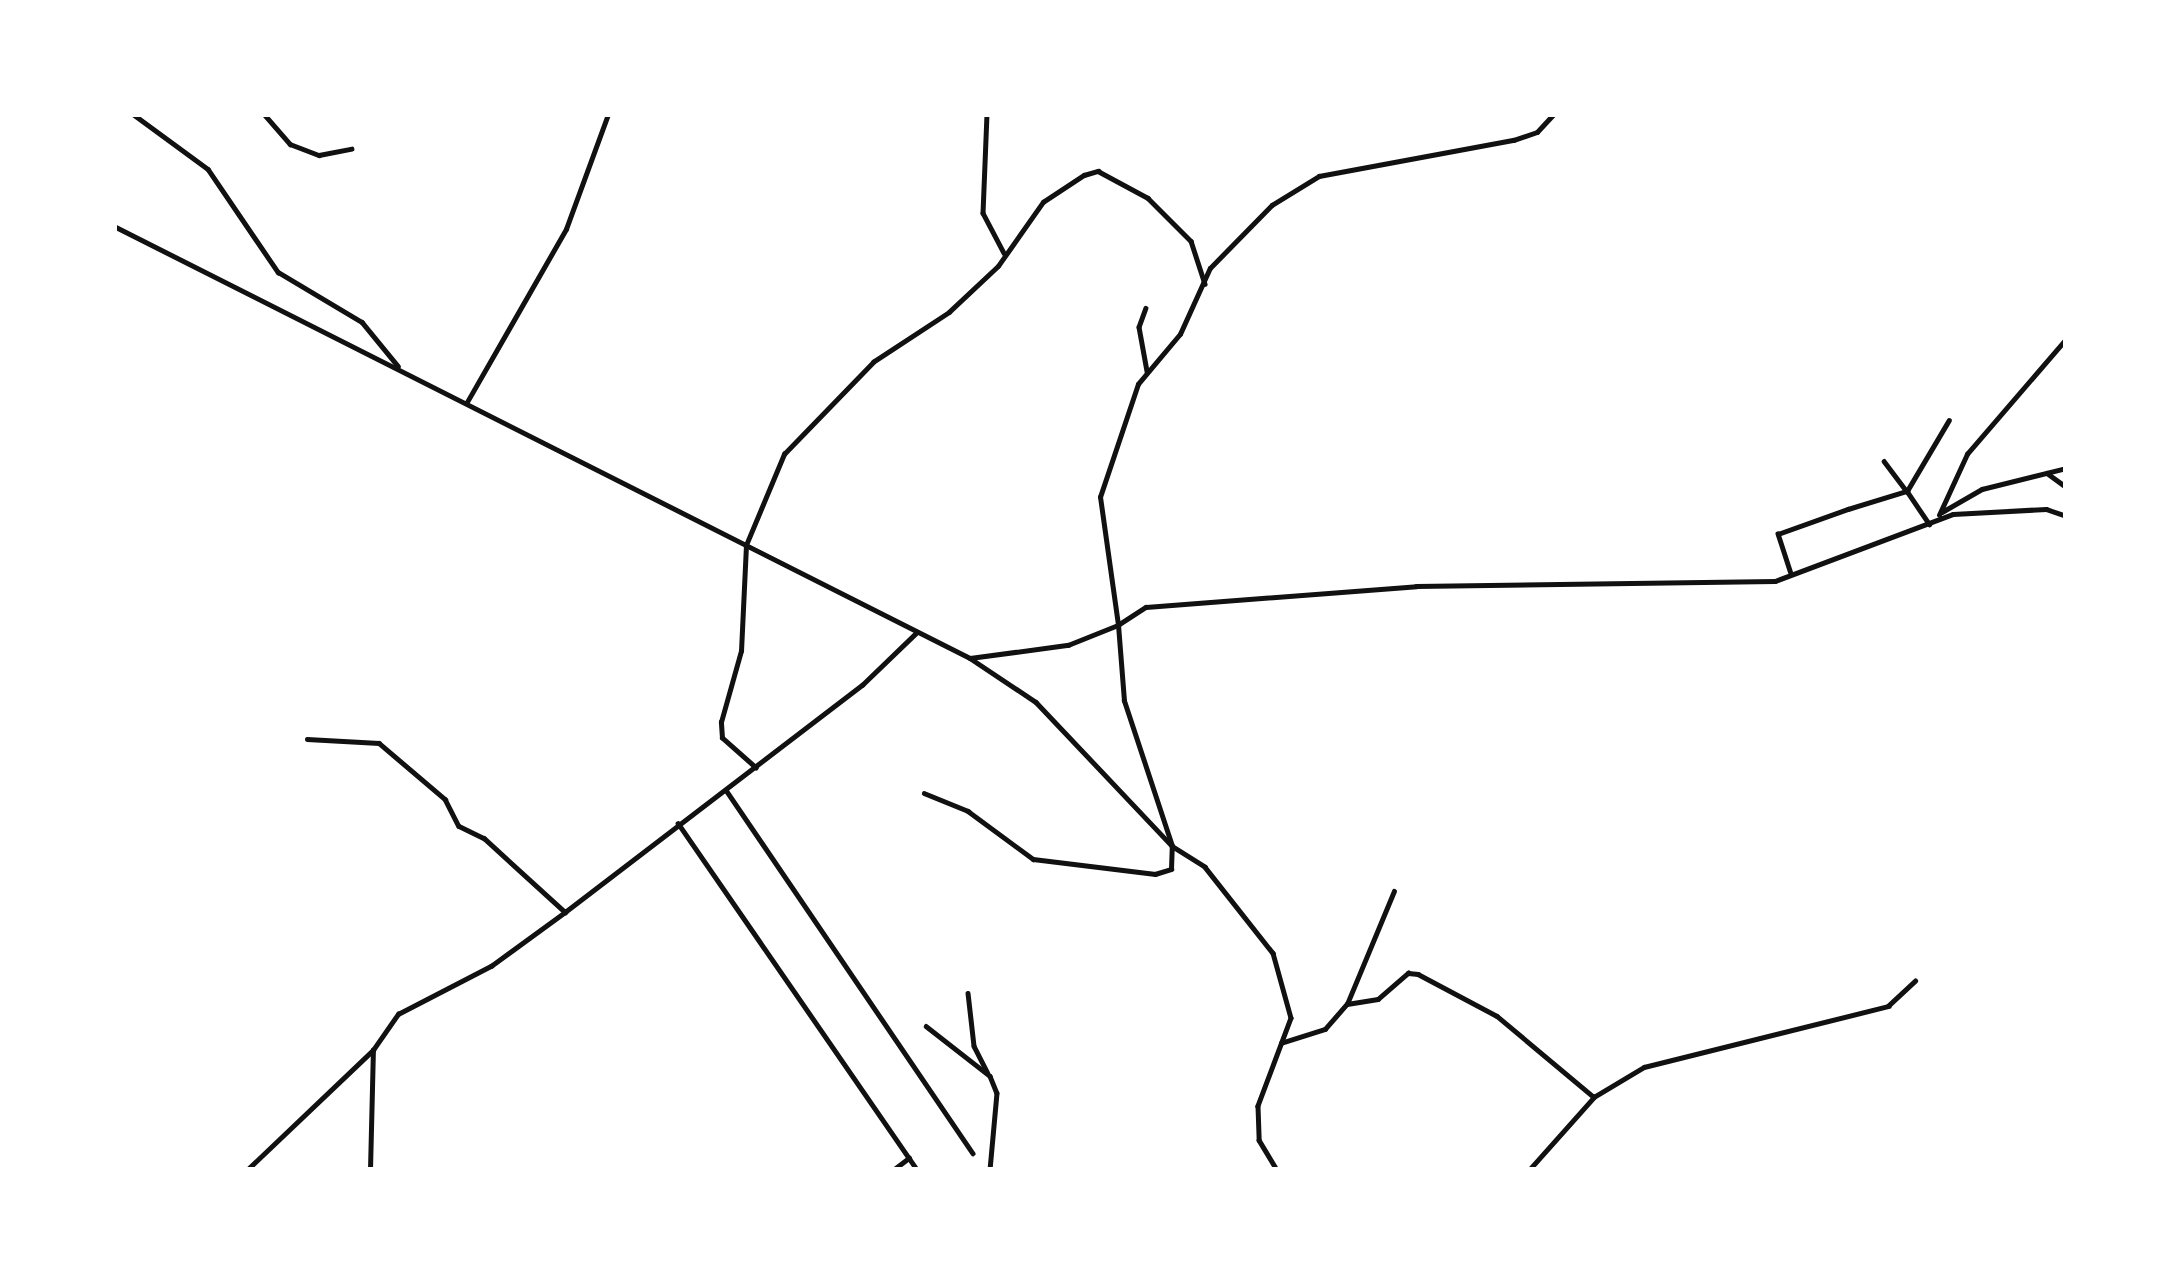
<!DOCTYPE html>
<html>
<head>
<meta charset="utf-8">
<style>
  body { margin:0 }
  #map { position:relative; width:2180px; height:1284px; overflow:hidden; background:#fff; font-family:Lato,sans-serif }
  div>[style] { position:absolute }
  .minor>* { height:4.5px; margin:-2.25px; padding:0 2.25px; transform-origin:2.25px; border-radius:2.25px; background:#111 }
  span { translate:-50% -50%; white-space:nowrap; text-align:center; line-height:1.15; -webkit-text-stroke:10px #fff; paint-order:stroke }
  .frame { position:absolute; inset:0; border:117px solid #fff; pointer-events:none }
</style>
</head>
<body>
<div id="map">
  <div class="minor">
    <i style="left:133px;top:114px;width:93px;rotate:36.3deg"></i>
    <i style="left:208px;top:169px;width:125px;rotate:55.8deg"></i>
    <i style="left:278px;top:272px;width:98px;rotate:30.8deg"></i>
    <i style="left:362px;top:322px;width:57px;rotate:50.7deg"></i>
    <i style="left:264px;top:114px;width:40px;rotate:49deg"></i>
    <i style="left:290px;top:144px;width:31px;rotate:21deg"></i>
    <i style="left:319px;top:155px;width:33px;rotate:-11deg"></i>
    <i style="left:987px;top:114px;width:99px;rotate:92.3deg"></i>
    <i style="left:983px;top:213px;width:45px;rotate:62.3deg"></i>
    <i style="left:114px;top:226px;width:959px;rotate:26.78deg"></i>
    <i style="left:970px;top:658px;width:79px;rotate:33.7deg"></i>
    <i style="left:1036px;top:702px;width:198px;rotate:46.6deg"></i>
    <i style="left:1172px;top:846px;width:39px;rotate:32deg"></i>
    <i style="left:1205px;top:867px;width:110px;rotate:51.7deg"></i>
    <i style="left:1273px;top:953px;width:67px;rotate:74.5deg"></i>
    <i style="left:1291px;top:1018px;width:94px;rotate:110.6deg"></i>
    <i style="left:1258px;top:1106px;width:34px;rotate:88deg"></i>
    <i style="left:1259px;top:1140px;width:35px;rotate:59deg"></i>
    <i style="left:1146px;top:308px;width:20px;rotate:110deg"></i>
    <i style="left:1139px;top:327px;width:45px;rotate:79.7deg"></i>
    <i style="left:467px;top:402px;width:199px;rotate:-60.2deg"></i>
    <i style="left:566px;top:229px;width:122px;rotate:-69.9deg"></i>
    <i style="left:1884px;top:461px;width:38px;rotate:53deg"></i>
    <i style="left:1907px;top:491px;width:82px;rotate:-59.4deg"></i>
    <i style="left:2047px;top:473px;width:24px;rotate:36deg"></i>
    <i style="left:1942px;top:512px;width:46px;rotate:-29.9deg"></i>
    <i style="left:1982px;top:489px;width:87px;rotate:-14deg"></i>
    <i style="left:1939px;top:515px;width:67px;rotate:-65.3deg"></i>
    <i style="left:1967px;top:454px;width:152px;rotate:-49.3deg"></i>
    <i style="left:1790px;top:572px;width:40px;rotate:-108deg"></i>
    <i style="left:1778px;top:534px;width:74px;rotate:-19.7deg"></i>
    <i style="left:1848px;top:509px;width:62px;rotate:-17deg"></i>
    <i style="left:1907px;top:491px;width:40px;rotate:56deg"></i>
    <i style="left:970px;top:658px;width:99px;rotate:-7.6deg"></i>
    <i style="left:1068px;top:645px;width:54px;rotate:-21.8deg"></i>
    <i style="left:1118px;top:625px;width:129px;rotate:-98deg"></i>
    <i style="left:1100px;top:497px;width:119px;rotate:-71.4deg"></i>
    <i style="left:1138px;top:384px;width:65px;rotate:-50deg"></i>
    <i style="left:1180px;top:334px;width:72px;rotate:-65.6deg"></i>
    <i style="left:1210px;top:268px;width:88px;rotate:-45.5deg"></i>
    <i style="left:1272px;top:205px;width:55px;rotate:-31.7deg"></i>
    <i style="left:1319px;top:176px;width:198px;rotate:-10.5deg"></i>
    <i style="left:1514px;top:140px;width:24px;rotate:-19deg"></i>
    <i style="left:1537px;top:132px;width:25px;rotate:-47deg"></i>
    <i style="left:307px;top:739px;width:72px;rotate:3.2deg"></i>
    <i style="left:379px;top:743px;width:87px;rotate:40.3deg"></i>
    <i style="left:445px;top:799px;width:30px;rotate:63deg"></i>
    <i style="left:459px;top:826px;width:28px;rotate:26deg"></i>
    <i style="left:484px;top:838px;width:110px;rotate:42.4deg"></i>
    <i style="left:756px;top:768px;width:45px;rotate:-138.6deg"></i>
    <i style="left:722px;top:738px;width:16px;rotate:-94deg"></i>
    <i style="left:721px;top:722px;width:74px;rotate:-74.3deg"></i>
    <i style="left:741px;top:651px;width:106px;rotate:-87.3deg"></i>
    <i style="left:746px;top:545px;width:99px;rotate:-67.3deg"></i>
    <i style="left:784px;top:454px;width:128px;rotate:-45.9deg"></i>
    <i style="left:873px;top:362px;width:91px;rotate:-33.3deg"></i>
    <i style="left:949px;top:312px;width:67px;rotate:-43.2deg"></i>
    <i style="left:998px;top:266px;width:78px;rotate:-54.9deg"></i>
    <i style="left:1043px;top:202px;width:49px;rotate:-33.4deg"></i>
    <i style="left:1084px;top:175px;width:15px;rotate:-16deg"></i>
    <i style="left:1098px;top:171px;width:57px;rotate:28.4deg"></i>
    <i style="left:1148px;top:198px;width:61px;rotate:45deg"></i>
    <i style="left:1191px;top:241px;width:45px;rotate:72deg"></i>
    <i style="left:726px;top:790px;width:439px;rotate:55.8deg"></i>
    <i style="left:924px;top:793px;width:48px;rotate:22.2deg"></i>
    <i style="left:968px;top:811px;width:81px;rotate:36.4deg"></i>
    <i style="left:1033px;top:859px;width:123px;rotate:7deg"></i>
    <i style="left:1155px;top:874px;width:17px;rotate:-17deg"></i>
    <i style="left:1171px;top:869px;width:23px;rotate:-88deg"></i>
    <i style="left:1172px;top:846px;width:153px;rotate:-108.3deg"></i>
    <i style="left:1124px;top:701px;width:76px;rotate:-94.5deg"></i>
    <i style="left:1118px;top:625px;width:33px;rotate:-33deg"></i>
    <i style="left:1146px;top:607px;width:271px;rotate:-4.4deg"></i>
    <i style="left:1416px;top:586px;width:359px;rotate:-0.8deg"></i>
    <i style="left:1775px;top:581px;width:190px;rotate:-20.6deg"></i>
    <i style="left:1953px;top:514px;width:93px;rotate:-3.1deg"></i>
    <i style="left:2046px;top:509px;width:21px;rotate:19deg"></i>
    <i style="left:678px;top:823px;width:421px;rotate:55.4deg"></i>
    <i style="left:968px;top:993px;width:53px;rotate:83.5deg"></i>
    <i style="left:974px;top:1046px;width:30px;rotate:63deg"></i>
    <i style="left:1347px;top:1004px;width:31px;rotate:-9deg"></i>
    <i style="left:1378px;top:999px;width:40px;rotate:-41deg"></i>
    <i style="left:1408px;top:973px;width:10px;rotate:6deg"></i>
    <i style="left:1418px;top:974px;width:89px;rotate:28deg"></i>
    <i style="left:1497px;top:1016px;width:126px;rotate:39.9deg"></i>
    <i style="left:926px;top:1026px;width:81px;rotate:38deg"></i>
    <i style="left:990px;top:1076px;width:18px;rotate:68deg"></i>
    <i style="left:997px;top:1093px;width:77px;rotate:95.2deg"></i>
    <i style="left:1281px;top:1043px;width:46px;rotate:-17.7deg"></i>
    <i style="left:1325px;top:1029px;width:33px;rotate:-49deg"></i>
    <i style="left:1347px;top:1004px;width:122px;rotate:-67.4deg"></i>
    <i style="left:247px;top:1170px;width:174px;rotate:-43.6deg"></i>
    <i style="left:373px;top:1050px;width:44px;rotate:-55.2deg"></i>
    <i style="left:398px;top:1014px;width:105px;rotate:-27.3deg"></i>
    <i style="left:491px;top:966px;width:92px;rotate:-36.1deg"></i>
    <i style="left:565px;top:912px;width:374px;rotate:-37.4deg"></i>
    <i style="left:862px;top:685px;width:76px;rotate:-43.9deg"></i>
    <i style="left:370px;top:1170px;width:120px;rotate:-88.6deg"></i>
    <i style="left:893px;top:1170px;width:20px;rotate:-37deg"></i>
    <i style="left:1529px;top:1170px;width:98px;rotate:-48.3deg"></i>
    <i style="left:1594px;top:1097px;width:58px;rotate:-31deg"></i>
    <i style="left:1644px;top:1067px;width:252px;rotate:-14deg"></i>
    <i style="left:1888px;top:1006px;width:37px;rotate:-43deg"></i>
  </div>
  <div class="frame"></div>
</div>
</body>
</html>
